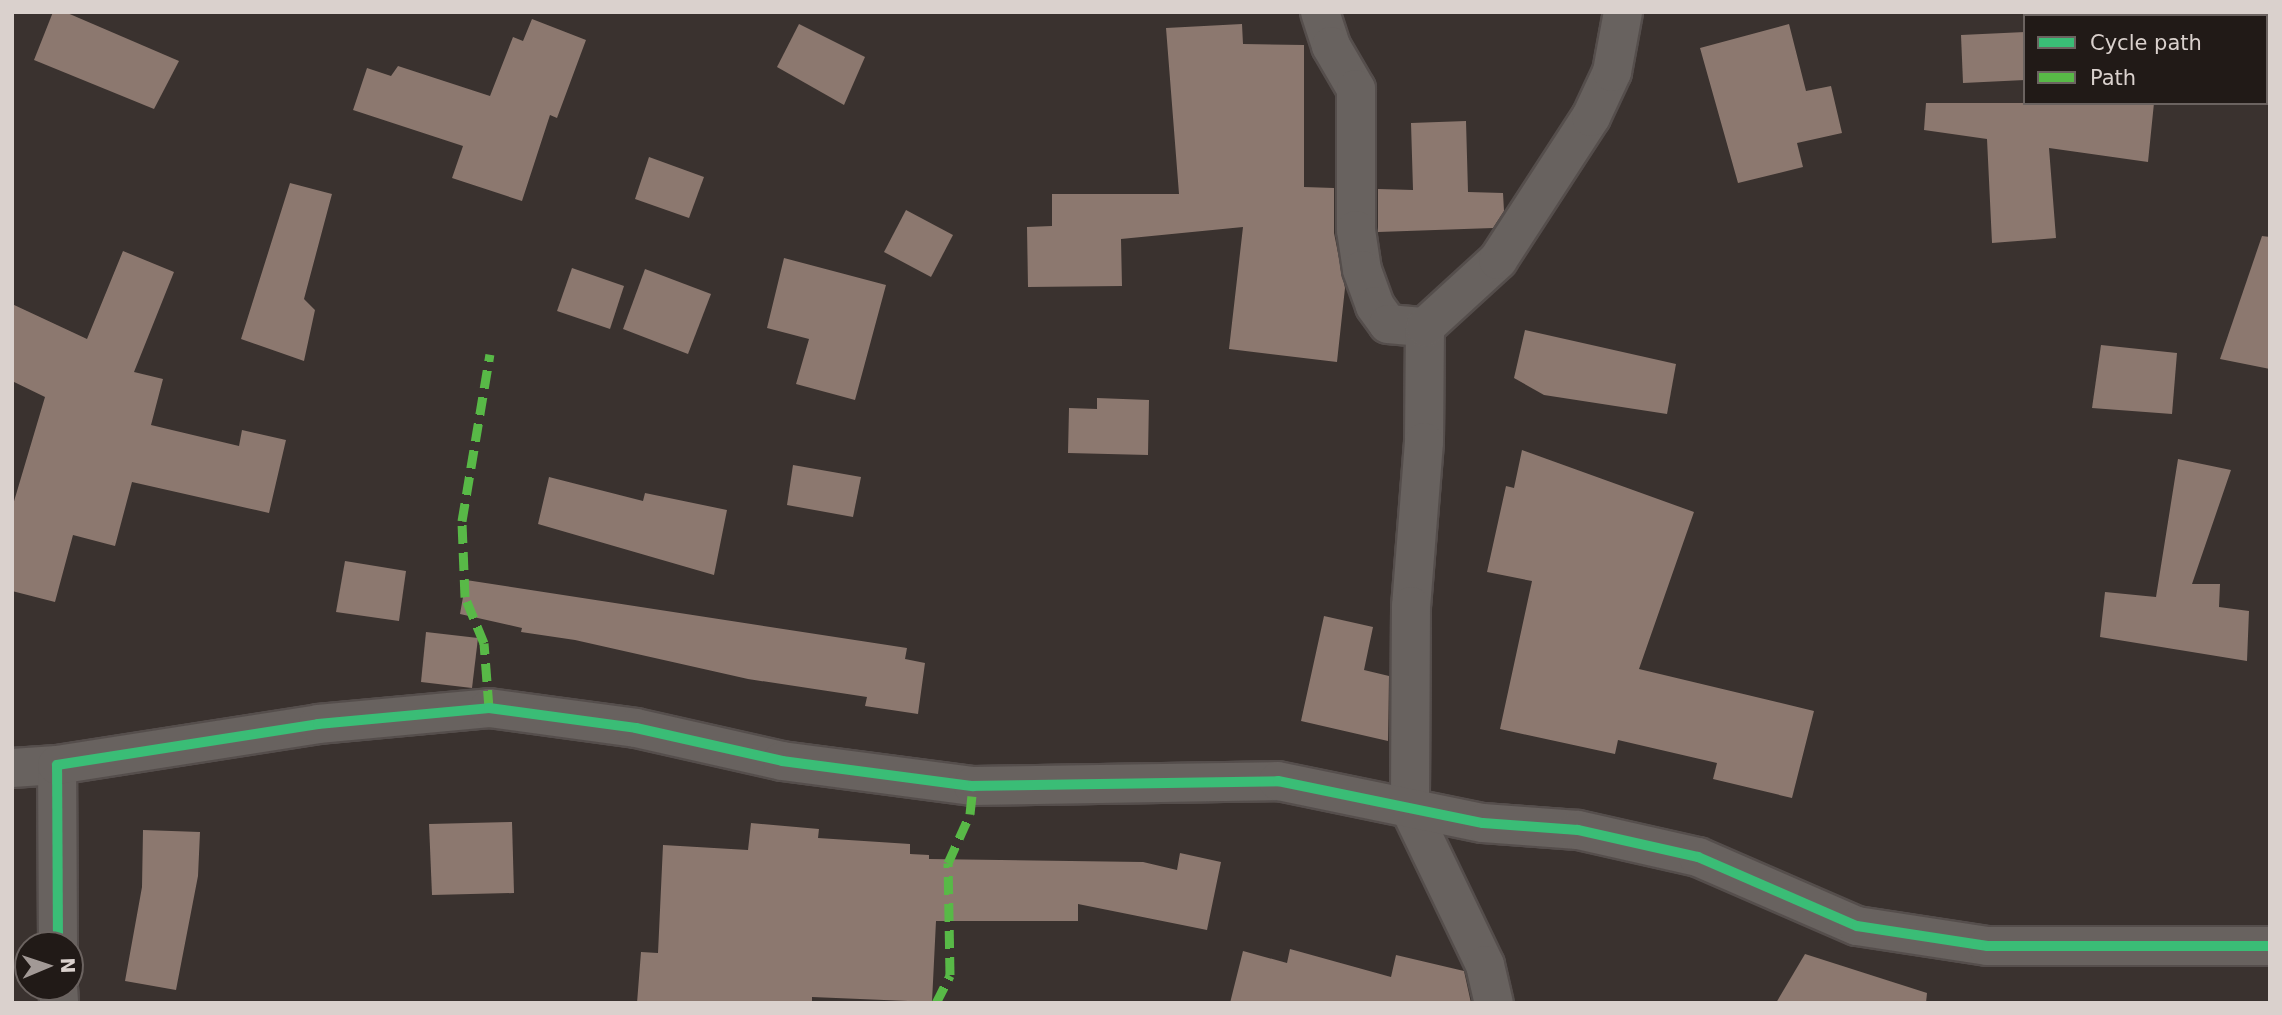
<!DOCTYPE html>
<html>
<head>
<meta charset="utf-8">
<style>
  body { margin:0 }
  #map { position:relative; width:2282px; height:1015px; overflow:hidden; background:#3a322f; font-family:"DejaVu Sans",sans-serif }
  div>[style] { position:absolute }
  .building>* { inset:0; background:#8c786f }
  .roads { filter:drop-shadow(2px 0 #554e4c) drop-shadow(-2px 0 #554e4c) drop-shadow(0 2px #554e4c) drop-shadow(0 -2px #554e4c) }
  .street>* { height:38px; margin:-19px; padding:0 19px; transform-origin:19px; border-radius:19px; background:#68625f }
  .quiet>* { height:9px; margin-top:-4.5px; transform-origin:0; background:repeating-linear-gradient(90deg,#58b947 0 18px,transparent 0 27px) }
  .cycleway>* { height:10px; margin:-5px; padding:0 5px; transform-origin:5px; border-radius:5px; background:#3abd76 }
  span { translate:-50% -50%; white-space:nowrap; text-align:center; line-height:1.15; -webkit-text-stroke:7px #211a17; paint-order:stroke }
  .frame { position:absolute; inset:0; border:14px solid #dad1cd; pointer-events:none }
  .legend { position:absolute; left:2023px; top:14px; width:245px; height:91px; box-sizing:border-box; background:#211a17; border:2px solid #6b6360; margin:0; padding:9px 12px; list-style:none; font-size:21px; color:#dad1cd }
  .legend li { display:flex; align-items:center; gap:14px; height:35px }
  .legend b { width:35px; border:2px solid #6b6360 }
  .north { position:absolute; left:14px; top:931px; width:70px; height:70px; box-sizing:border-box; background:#211a17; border:2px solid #6b6360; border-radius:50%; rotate:88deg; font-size:19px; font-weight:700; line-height:28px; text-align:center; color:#dad1cd }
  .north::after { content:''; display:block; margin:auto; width:24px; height:32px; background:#a29996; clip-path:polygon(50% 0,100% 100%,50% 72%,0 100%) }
</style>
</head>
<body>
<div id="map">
  <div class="building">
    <i style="clip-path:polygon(53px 12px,65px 12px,179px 61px,154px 109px,34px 60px)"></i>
    <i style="clip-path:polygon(532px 19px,586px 40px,557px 118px,550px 115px,522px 201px,452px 178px,463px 146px,353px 110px,367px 68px,391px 76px,398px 66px,490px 96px,513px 37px,523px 41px)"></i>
    <i style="clip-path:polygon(799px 24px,865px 57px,844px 105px,777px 67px)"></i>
    <i style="clip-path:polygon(1242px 24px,1243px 44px,1304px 45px,1304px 187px,1334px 188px,1334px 233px,1345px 288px,1337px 362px,1229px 349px,1243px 227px,1121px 239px,1122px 286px,1028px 287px,1027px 227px,1052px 226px,1052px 194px,1179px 194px,1166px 28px)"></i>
    <i style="clip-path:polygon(1789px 24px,1806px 91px,1831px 86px,1842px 133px,1797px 143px,1803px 167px,1738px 183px,1700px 48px)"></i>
    <i style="clip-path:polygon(2025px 32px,2025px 80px,1963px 83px,1961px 35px)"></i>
    <i style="clip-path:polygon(1926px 103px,2154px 103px,2148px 162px,2049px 148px,2056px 238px,1992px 243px,1987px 139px,1924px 130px)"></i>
    <i style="clip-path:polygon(1466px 121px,1468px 192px,1503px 193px,1504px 211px,1493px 228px,1378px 232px,1378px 189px,1413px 190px,1411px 123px)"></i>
    <i style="clip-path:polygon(649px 157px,704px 177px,689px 218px,635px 199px)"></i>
    <i style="clip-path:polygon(290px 183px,332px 194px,304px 299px,315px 310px,304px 361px,241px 339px)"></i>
    <i style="clip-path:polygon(906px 210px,953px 235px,931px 277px,884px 252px)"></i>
    <i style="clip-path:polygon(2262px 236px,2270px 237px,2270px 369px,2220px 359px)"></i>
    <i style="clip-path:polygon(123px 251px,174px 272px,134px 372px,163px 379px,151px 425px,239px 446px,242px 430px,286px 440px,269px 513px,132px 482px,115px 546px,73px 535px,55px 602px,12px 591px,12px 508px,45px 397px,12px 381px,12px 304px,87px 339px)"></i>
    <i style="clip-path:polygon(784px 258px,886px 285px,855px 400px,796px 384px,809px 339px,767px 328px)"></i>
    <i style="clip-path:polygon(572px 268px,624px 286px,610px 329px,557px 311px)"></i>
    <i style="clip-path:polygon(645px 269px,711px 294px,688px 354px,623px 329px)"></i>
    <i style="clip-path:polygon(1525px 330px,1676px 364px,1667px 414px,1544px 395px,1514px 378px)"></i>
    <i style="clip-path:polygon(2101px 345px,2177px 353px,2172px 414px,2092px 408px)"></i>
    <i style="clip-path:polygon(1097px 398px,1149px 400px,1148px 455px,1068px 453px,1069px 408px,1097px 409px)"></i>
    <i style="clip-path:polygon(1522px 450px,1694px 512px,1639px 669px,1814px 711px,1792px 798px,1713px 779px,1717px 763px,1618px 740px,1615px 754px,1500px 729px,1532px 581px,1487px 572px,1506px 486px,1514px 488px)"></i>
    <i style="clip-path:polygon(2178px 459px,2231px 470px,2192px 584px,2220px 584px,2219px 607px,2249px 611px,2247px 661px,2100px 637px,2105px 592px,2156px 597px)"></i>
    <i style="clip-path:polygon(793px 465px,861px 477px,853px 517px,787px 505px)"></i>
    <i style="clip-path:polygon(549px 477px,643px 501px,645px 493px,727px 510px,714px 575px,538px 524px)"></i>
    <i style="clip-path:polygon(345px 561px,406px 571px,399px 621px,336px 612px)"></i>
    <i style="clip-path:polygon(466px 580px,907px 648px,905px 659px,925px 663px,918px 714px,865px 706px,867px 697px,748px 679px,575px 640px,521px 632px,522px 628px,460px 614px)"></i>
    <i style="clip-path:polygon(1324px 616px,1373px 627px,1364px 670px,1389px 676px,1388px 741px,1301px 721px)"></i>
    <i style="clip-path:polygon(426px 632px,478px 638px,472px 688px,421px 682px)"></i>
    <i style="clip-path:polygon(512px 822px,514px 893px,432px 895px,429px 824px)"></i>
    <i style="clip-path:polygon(751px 823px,819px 829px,818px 838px,910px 844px,910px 854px,929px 855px,929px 859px,1143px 862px,1177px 870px,1180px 853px,1221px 862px,1207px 930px,1078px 904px,1078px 921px,936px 921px,932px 1002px,812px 997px,812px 1003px,637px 1003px,641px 952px,658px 953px,663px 845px,748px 850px)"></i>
    <i style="clip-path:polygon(143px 830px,200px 832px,198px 876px,176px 990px,125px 981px,142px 887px)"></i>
    <i style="clip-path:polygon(1290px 949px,1391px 977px,1396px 955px,1464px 971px,1471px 1003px,1230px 1003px,1243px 951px,1287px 963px)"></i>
    <i style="clip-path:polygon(1805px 954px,1927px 993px,1926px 1003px,1776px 1003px)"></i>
  </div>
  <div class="roads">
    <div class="street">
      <i style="left:1320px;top:12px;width:36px;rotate:72deg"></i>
      <i style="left:1331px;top:46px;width:50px;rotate:59.8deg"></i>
      <i style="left:1356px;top:89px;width:141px;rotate:90deg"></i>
      <i style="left:1356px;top:230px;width:40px;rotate:81.5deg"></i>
      <i style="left:1362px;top:270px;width:38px;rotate:70deg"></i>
      <i style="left:1375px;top:306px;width:22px;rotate:54deg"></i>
      <i style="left:1388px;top:324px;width:37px;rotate:5deg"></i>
      <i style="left:1425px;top:327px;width:115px;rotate:90.5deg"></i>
      <i style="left:1424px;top:442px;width:165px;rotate:94.5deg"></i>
      <i style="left:1411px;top:606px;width:203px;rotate:90.3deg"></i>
      <i style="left:1410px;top:809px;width:173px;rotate:64.3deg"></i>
      <i style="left:1485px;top:965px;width:39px;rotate:77deg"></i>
      <i style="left:1425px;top:327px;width:99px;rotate:-42.5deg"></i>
      <i style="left:1498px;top:260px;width:171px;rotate:-57deg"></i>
      <i style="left:1591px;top:117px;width:50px;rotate:-65deg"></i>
      <i style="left:1612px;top:72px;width:61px;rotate:-79.6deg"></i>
      <i style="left:12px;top:768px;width:45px;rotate:-3.8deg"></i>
      <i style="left:58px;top:945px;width:180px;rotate:-90.3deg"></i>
      <i style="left:57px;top:765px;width:264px;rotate:-8.9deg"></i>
      <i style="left:318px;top:724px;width:172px;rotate:-5.3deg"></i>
      <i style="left:489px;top:708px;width:148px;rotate:7.7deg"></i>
      <i style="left:636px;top:728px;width:150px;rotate:12.7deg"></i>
      <i style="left:782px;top:761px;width:193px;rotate:7.5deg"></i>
      <i style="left:973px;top:786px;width:305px;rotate:-0.9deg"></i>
      <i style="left:1278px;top:781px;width:209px;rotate:11.6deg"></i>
      <i style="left:1483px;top:823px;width:95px;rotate:4.2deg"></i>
      <i style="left:1578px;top:830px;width:123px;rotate:12.7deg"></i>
      <i style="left:1698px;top:857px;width:173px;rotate:23.5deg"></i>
      <i style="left:1857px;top:926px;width:132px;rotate:8.7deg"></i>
      <i style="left:1987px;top:946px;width:283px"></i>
      <i style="left:58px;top:987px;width:16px;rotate:86deg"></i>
    </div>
  </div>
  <div class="quiet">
    <i style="left:489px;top:708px;width:65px;rotate:-94.4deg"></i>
    <i style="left:484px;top:643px;width:50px;rotate:-112.4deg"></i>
    <i style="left:465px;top:597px;width:76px;rotate:-92.3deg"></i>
    <i style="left:462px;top:521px;width:169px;rotate:-80.5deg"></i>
    <i style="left:936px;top:1003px;width:31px;rotate:-63deg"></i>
    <i style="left:950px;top:975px;width:112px;rotate:-91deg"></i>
    <i style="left:948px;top:863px;width:54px;rotate:-65.8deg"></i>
    <i style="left:970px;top:814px;width:28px;rotate:-84deg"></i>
  </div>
  <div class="cycleway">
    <i style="left:58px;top:945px;width:180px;rotate:-90.3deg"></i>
    <i style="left:57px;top:765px;width:264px;rotate:-8.9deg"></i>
    <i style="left:318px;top:724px;width:172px;rotate:-5.3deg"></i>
    <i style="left:489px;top:708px;width:148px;rotate:7.7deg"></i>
    <i style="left:636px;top:728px;width:150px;rotate:12.7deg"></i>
    <i style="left:782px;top:761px;width:193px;rotate:7.5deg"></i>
    <i style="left:973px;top:786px;width:305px;rotate:-0.9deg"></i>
    <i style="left:1278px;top:781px;width:209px;rotate:11.6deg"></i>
    <i style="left:1483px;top:823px;width:95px;rotate:4.2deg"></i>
    <i style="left:1578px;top:830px;width:123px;rotate:12.7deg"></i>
    <i style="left:1698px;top:857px;width:173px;rotate:23.5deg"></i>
    <i style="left:1857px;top:926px;width:132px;rotate:8.7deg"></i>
    <i style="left:1987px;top:946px;width:283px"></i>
  </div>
  <div class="frame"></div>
  <ul class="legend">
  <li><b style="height:9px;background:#3abd76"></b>Cycle path</li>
  <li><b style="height:9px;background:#58b947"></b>Path</li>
  </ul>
  <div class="north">N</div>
</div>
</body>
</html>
